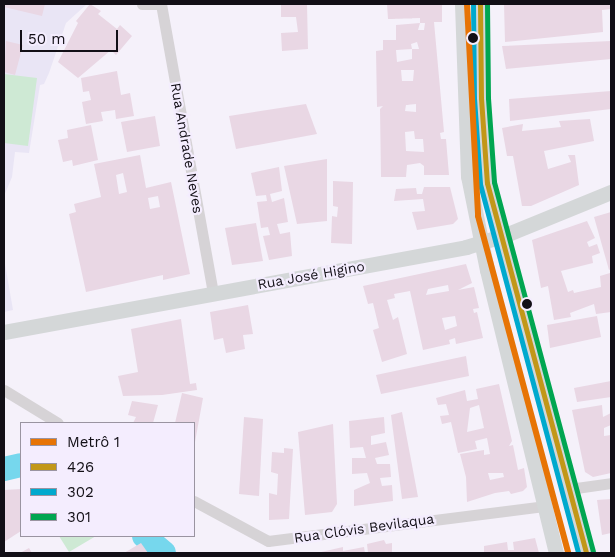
<!DOCTYPE html>
<html>
<head>
<meta charset="utf-8">
<style>
  body { margin:0 }
  #map { position:relative; width:615px; height:557px; overflow:hidden; background:#f5f1fa; font-family:"Work Sans",sans-serif }
  div>[style] { position:absolute }
  .education>* { inset:0; background:#e9e5f5 }
  .green>* { inset:0; background:#cee9d4 }
  .river>* { height:24px; margin:-12px; padding:0 12px; transform-origin:12px; border-radius:12px; background:#76d7ed }
  .building>* { inset:0; background:#e9d7e4 }
  .street>* { height:11px; margin:-5.5px; padding:0 5.5px; transform-origin:5.5px; border-radius:5.5px; background:#d6d3d6 }
  .secondary>* { height:15px; margin:-7.5px; padding:0 7.5px; transform-origin:7.5px; border-radius:7.5px; background:#d4d7d8 }
  .bus-1>* { height:5px; margin:-2.5px; padding:0 2.5px; transform-origin:2.5px; border-radius:2.5px; background:#c29718 }
  .bus-2>* { height:5px; margin:-2.5px; padding:0 2.5px; transform-origin:2.5px; border-radius:2.5px; background:#00a9ce }
  .bus-3>* { height:5px; margin:-2.5px; padding:0 2.5px; transform-origin:2.5px; border-radius:2.5px; background:#00a651 }
  .metro-1>* { height:6px; margin:-3px; padding:0 3px; transform-origin:3px; border-radius:3px; background:#e77405 }
  .dots>* { width:14px; height:14px; translate:-50% -50%; box-sizing:border-box; border:2px solid #f4edfe; border-radius:50% }
  span { translate:-50% -50%; white-space:nowrap; text-align:center; line-height:1.15; -webkit-text-stroke:4.5px #f4edfe; paint-order:stroke }
  .street-label { font-size:14px; color:#120f16 }
  .frame { position:absolute; inset:0; border:5px solid #120f16; pointer-events:none }
  .legend { position:absolute; left:20px; top:422px; width:175px; height:115px; box-sizing:border-box; background:#f4edfe; border:1px solid #9a94a1; margin:0; padding:6px 9px; list-style:none; font-size:15px; color:#120f16 }
  .legend li { display:flex; align-items:center; gap:10px; height:25px }
  .legend b { width:25px; border:1px solid #9a94a1 }
  .scale { position:absolute; left:20px; top:30px; width:98px; height:22px; box-sizing:border-box; border:2px solid #120f16; border-top:0; padding-left:6px; font-size:15px; line-height:18px; white-space:nowrap; color:#120f16; -webkit-text-stroke:4px #f4edfe; paint-order:stroke }
</style>
</head>
<body>
<div id="map">
  <div class="education">
    <i style="clip-path:polygon(4px 4px,87px 4px,66px 23px,49px 73px,44px 84px,40px 85px,29px 153px,15px 152px,12px 177px,4px 196px)"></i>
    <i style="clip-path:polygon(4px 258px,13px 310px,4px 312px)"></i>
  </div>
  <div class="green">
    <i style="clip-path:polygon(4px 74px,37px 78px,28px 146px,4px 143px)"></i>
    <i style="clip-path:polygon(59px 536px,96px 536px,69px 552px)"></i>
  </div>
  <div class="river">
    <i style="left:4px;top:469px;width:17px;rotate:-13deg"></i>
    <i style="left:144px;top:536px;width:26px;rotate:40deg"></i>
  </div>
  <div class="building">
    <i style="clip-path:polygon(4px 4px,45px 4px,42px 16px,4px 7px)"></i>
    <i style="clip-path:polygon(90px 4px,101px 11px,98px 14px,117px 29px,120px 25px,132px 36px,116px 55px,111px 50px,78px 78px,58px 62px,78px 23px,76px 21px)"></i>
    <i style="clip-path:polygon(281px 4px,307px 4px,308px 49px,282px 51px,281px 33px,298px 32px,296px 17px,281px 17px)"></i>
    <i style="clip-path:polygon(evenodd,387px 4px,442px 4px,442px 22px,434px 22px,444px 132px,440px 133px,441px 139px,446px 139px,449px 175px,424px 175px,424px 166px,420px 163px,407px 165px,406px 177px,381px 177px,380px 109px,383px 106px,377px 107px,376px 51px,383px 50px,383px 40px,396px 40px,396px 25px,420px 23px,420px 18px,388px 19px,387px 4px,420px 23px,425px 23px,424px 30px,418px 30px,420px 23px,387px 4px,417px 42px,419px 49px,412px 49px,412px 59px,397px 62px,396px 50px,412px 49px,411px 44px,417px 42px,387px 4px,401px 70px,414px 70px,413px 81px,402px 81px,401px 70px,387px 4px,416px 104px,416px 112px,405px 111px,406px 105px,416px 104px,387px 4px,414px 131px,415px 139px,423px 139px,424px 152px,406px 151px,405px 132px,414px 131px)"></i>
    <i style="clip-path:polygon(504px 4px,611px 4px,611px 9px,602px 10px,603px 32px,505px 42px)"></i>
    <i style="clip-path:polygon(6px 41px,23px 45px,15px 75px,4px 72px)"></i>
    <i style="clip-path:polygon(611px 41px,611px 59px,506px 69px,502px 46px)"></i>
    <i style="clip-path:polygon(117px 71px,121px 95px,130px 93px,134px 116px,116px 119px,115px 110px,101px 112px,103px 121px,86px 124px,82px 102px,91px 100px,89px 91px,83px 92px,81px 78px)"></i>
    <i style="clip-path:polygon(611px 91px,611px 109px,510px 121px,509px 99px)"></i>
    <i style="clip-path:polygon(306px 104px,317px 134px,236px 149px,229px 116px)"></i>
    <i style="clip-path:polygon(155px 116px,160px 146px,127px 152px,121px 122px)"></i>
    <i style="clip-path:polygon(590px 119px,594px 141px,544px 151px,548px 169px,571px 162px,568px 155px,575px 155px,579px 185px,531px 206px,522px 206px,513px 156px,507px 156px,502px 128px,523px 124px,522px 131px,561px 127px,559px 121px)"></i>
    <i style="clip-path:polygon(91px 125px,98px 160px,73px 166px,72px 160px,63px 162px,58px 140px,68px 138px,67px 130px)"></i>
    <i style="clip-path:polygon(evenodd,140px 155px,146px 188px,171px 182px,190px 274px,163px 280px,163px 275px,86px 292px,69px 214px,76px 212px,74px 204px,101px 197px,94px 164px,140px 155px,123px 173px,127px 192px,119px 194px,116px 175px,123px 173px,140px 155px,158px 196px,160px 207px,150px 209px,148px 198px,158px 196px)"></i>
    <i style="clip-path:polygon(327px 159px,327px 221px,297px 224px,284px 166px)"></i>
    <i style="clip-path:polygon(279px 167px,282px 191px,270px 194px,272px 202px,284px 198px,288px 222px,277px 224px,280px 234px,290px 232px,292px 256px,269px 260px,263px 236px,270px 235px,268px 227px,261px 228px,257px 202px,267px 201px,266px 195px,256px 196px,251px 173px)"></i>
    <i style="clip-path:polygon(333px 181px,353px 182px,352px 244px,331px 243px,332px 216px,337px 217px,338px 207px,333px 206px)"></i>
    <i style="clip-path:polygon(424px 187px,450px 187px,458px 219px,453px 224px,417px 230px,412px 212px,425px 211px,423px 199px,394px 201px,396px 189px,416px 188px,417px 194px,422px 194px)"></i>
    <i style="clip-path:polygon(611px 212px,611px 269px,609px 270px,594px 217px)"></i>
    <i style="clip-path:polygon(587px 221px,595px 238px,587px 242px,589px 247px,597px 244px,600px 253px,592px 256px,593px 263px,561px 271px,568px 292px,573px 290px,574px 293px,601px 287px,600px 276px,610px 273px,611px 312px,596px 314px,594px 304px,570px 313px,571px 317px,554px 320px,548px 286px,541px 288px,532px 240px)"></i>
    <i style="clip-path:polygon(256px 223px,263px 261px,232px 265px,225px 228px)"></i>
    <i style="clip-path:polygon(evenodd,466px 264px,472px 283px,458px 290px,474px 287px,479px 308px,473px 309px,474px 313px,477px 312px,483px 338px,456px 344px,455px 338px,449px 340px,450px 344px,423px 350px,410px 291px,394px 294px,395px 298px,387px 300px,393px 320px,398px 317px,407px 354px,382px 362px,373px 330px,379px 328px,373px 303px,368px 304px,363px 286px,466px 264px,448px 285px,449px 291px,426px 295px,428px 289px,448px 285px,466px 264px,455px 316px,457px 326px,445px 330px,442px 318px,455px 316px)"></i>
    <i style="clip-path:polygon(248px 305px,253px 334px,243px 335px,245px 349px,226px 353px,223px 338px,214px 340px,210px 312px)"></i>
    <i style="clip-path:polygon(597px 316px,601px 337px,550px 348px,547px 325px)"></i>
    <i style="clip-path:polygon(181px 319px,190px 384px,196px 383px,197px 390px,162px 395px,123px 396px,118px 376px,138px 372px,131px 329px)"></i>
    <i style="clip-path:polygon(466px 356px,469px 376px,381px 394px,376px 375px)"></i>
    <i style="clip-path:polygon(611px 381px,611px 397px,577px 402px,574px 388px)"></i>
    <i style="clip-path:polygon(evenodd,499px 384px,512px 441px,509px 446px,513px 445px,518px 470px,524px 468px,527px 487px,523px 491px,511px 494px,509px 491px,495px 493px,467px 502px,466px 477px,460px 454px,484px 450px,484px 455px,490px 454px,487px 438px,475px 441px,477px 449px,458px 453px,451px 422px,442px 424px,440px 416px,449px 415px,446px 404px,438px 405px,436px 398px,465px 390px,467px 401px,478px 399px,476px 389px,499px 384px,479px 405px,484px 428px,467px 432px,470px 408px,479px 405px,499px 384px,488px 473px,503px 473px,504px 477px,490px 480px,488px 473px)"></i>
    <i style="clip-path:polygon(182px 393px,203px 398px,195px 442px,194px 423px,175px 423px)"></i>
    <i style="clip-path:polygon(132px 401px,158px 405px,153px 423px,133px 423px,136px 417px,128px 415px)"></i>
    <i style="clip-path:polygon(602px 405px,603px 417px,611px 413px,611px 425px,604px 428px,604px 436px,611px 435px,611px 473px,593px 477px,585px 472px,572px 410px)"></i>
    <i style="clip-path:polygon(402px 412px,418px 497px,402px 499px,391px 415px)"></i>
    <i style="clip-path:polygon(244px 417px,263px 419px,259px 496px,239px 494px)"></i>
    <i style="clip-path:polygon(384px 417px,385px 433px,371px 436px,371px 445px,386px 442px,389px 455px,375px 458px,377px 464px,390px 464px,391px 477px,380px 478px,382px 486px,392px 485px,393px 501px,354px 506px,354px 490px,370px 483px,367px 473px,352px 474px,352px 458px,366px 458px,363px 447px,350px 448px,349px 421px)"></i>
    <i style="clip-path:polygon(333px 424px,337px 504px,332px 512px,305px 515px,298px 432px)"></i>
    <i style="clip-path:polygon(284px 448px,293px 449px,289px 519px,269px 520px,269px 493px,277px 495px,278px 474px,271px 472px,272px 452px,284px 453px)"></i>
    <i style="clip-path:polygon(21px 489px,21px 531px,4px 542px,4px 490px)"></i>
    <i style="clip-path:polygon(611px 499px,611px 533px,602px 535px,597px 500px)"></i>
    <i style="clip-path:polygon(535px 538px,539px 553px,484px 553px,484px 546px,507px 542px,508px 550px,514px 550px,513px 542px)"></i>
    <i style="clip-path:polygon(384px 540px,386px 544px,392px 543px,392px 553px,368px 553px,367px 544px)"></i>
    <i style="clip-path:polygon(141px 543px,148px 553px,124px 553px)"></i>
    <i style="clip-path:polygon(343px 547px,343px 551px,364px 547px,365px 553px,317px 553px)"></i>
    <i style="clip-path:polygon(29px 548px,32px 553px,20px 553px)"></i>
  </div>
  <div class="street">
    <i style="left:142px;top:4px;width:19px"></i>
    <i style="left:161px;top:4px;width:293px;rotate:79.8deg"></i>
    <i style="left:4px;top:390px;width:63px;rotate:31.4deg"></i>
    <i style="left:569px;top:489px;width:42px;rotate:-8.1deg"></i>
    <i style="left:194px;top:501px;width:84px;rotate:28.4deg"></i>
    <i style="left:268px;top:541px;width:278px;rotate:-7.2deg"></i>
  </div>
  <div class="secondary">
    <i style="left:462px;top:4px;width:172px;rotate:88deg"></i>
    <i style="left:468px;top:176px;width:96px;rotate:78.6deg"></i>
    <i style="left:487px;top:270px;width:291px;rotate:76.3deg"></i>
    <i style="left:480px;top:4px;width:94px;rotate:89.4deg"></i>
    <i style="left:481px;top:98px;width:85px;rotate:86deg"></i>
    <i style="left:487px;top:183px;width:383px;rotate:75deg"></i>
    <i style="left:4px;top:332px;width:470px;rotate:-10.4deg"></i>
    <i style="left:466px;top:247px;width:39px;rotate:-17deg"></i>
    <i style="left:503px;top:236px;width:117px;rotate:-22.2deg"></i>
  </div>
  <div class="bus-1">
    <i style="left:480px;top:4px;width:94px;rotate:89.4deg"></i>
    <i style="left:481px;top:98px;width:85px;rotate:86deg"></i>
    <i style="left:487px;top:183px;width:383px;rotate:75deg"></i>
  </div>
  <div class="bus-2">
    <i style="left:473px;top:4px;width:94px;rotate:89.4deg"></i>
    <i style="left:474px;top:98px;width:86px;rotate:86deg"></i>
    <i style="left:480px;top:184px;width:382px;rotate:75.1deg"></i>
  </div>
  <div class="bus-3">
    <i style="left:487px;top:4px;width:94px;rotate:89.4deg"></i>
    <i style="left:488px;top:98px;width:84px;rotate:85.9deg"></i>
    <i style="left:494px;top:182px;width:382px;rotate:75deg"></i>
  </div>
  <div class="metro-1">
    <i style="left:467px;top:4px;width:212px;rotate:87deg"></i>
    <i style="left:478px;top:216px;width:349px;rotate:75deg"></i>
  </div>
  <div class="dots">
    <i style="left:473px;top:38px;background:#120f16"></i>
    <i style="left:527px;top:304px;background:#120f16"></i>
  </div>
  <div class="street-label">
    <span style="left:187px;top:148px;rotate:80deg">Rua Andrade Neves</span>
    <span style="left:311px;top:275px;rotate:-10deg">Rua José Higino</span>
    <span style="left:364px;top:528px;rotate:-8deg">Rua Clóvis Bevilaqua</span>
  </div>
  <div class="frame"></div>
  <ul class="legend">
  <li><b style="height:6px;background:#e77405"></b>Metrô 1</li>
  <li><b style="height:6px;background:#c29718"></b>426</li>
  <li><b style="height:6px;background:#00a9ce"></b>302</li>
  <li><b style="height:6px;background:#00a651"></b>301</li>
  </ul>
  <div class="scale">50 m</div>
</div>
</body>
</html>
